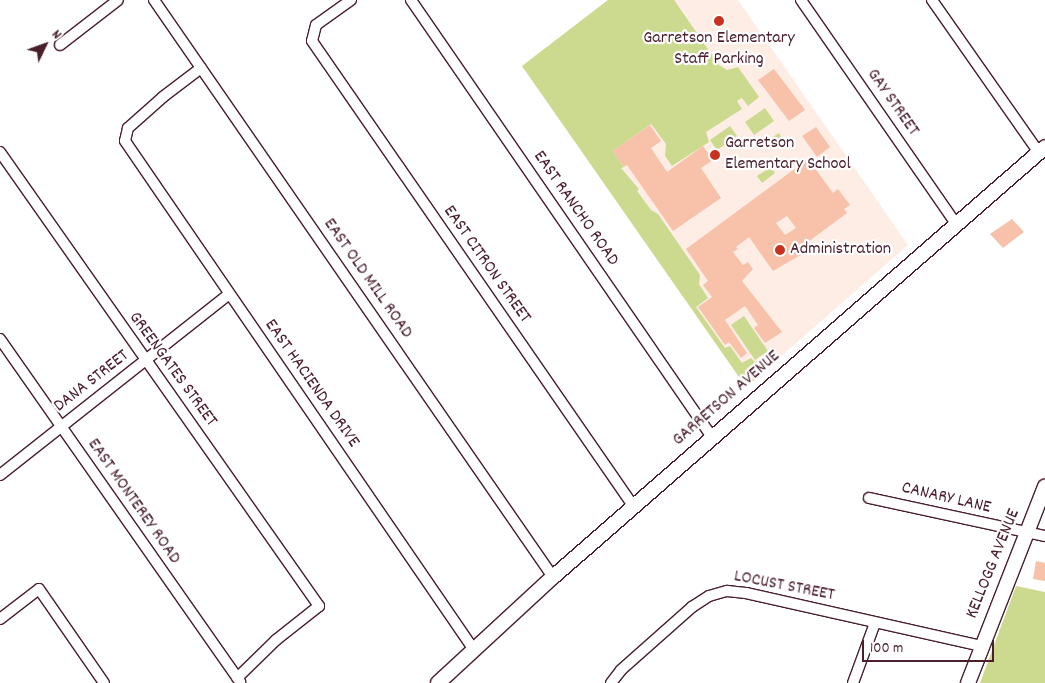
<!DOCTYPE html>
<html>
<head>
<meta charset="utf-8">
<style>
  body { margin:0 }
  #map { position:relative; width:1045px; height:683px; overflow:hidden; background:#fff; font-family:Dekko,sans-serif }
  div>[style] { position:absolute }
  .built>* { inset:0; background:#fdede5 }
  .green>* { inset:0; background:#cbda8e }
  .building>* { inset:0; background:#f7c2a9 }
  .roads { filter:drop-shadow(1px 0 #4a1f2b) drop-shadow(-1px 0 #4a1f2b) drop-shadow(0 1px #4a1f2b) drop-shadow(0 -1px #4a1f2b) }
  .street>* { height:10px; margin:-5px; padding:0 5px; transform-origin:5px; border-radius:5px; background:#fff }
  .secondary>* { height:14px; margin:-7px; padding:0 7px; transform-origin:7px; border-radius:7px; background:#fff }
  .dots>* { width:14px; height:14px; translate:-50% -50%; box-sizing:border-box; border:2px solid #fff; border-radius:50% }
  span { translate:-50% -50%; white-space:nowrap; text-align:center; line-height:1.15; -webkit-text-stroke:4.5px #fff; paint-order:stroke }
  .poi-label { font-size:18px; color:#4a1f2b }
  .left { translate:0 -50%; text-align:left }
  .street-label { font-size:18px; color:#4a1f2b }
  .north { position:absolute; left:20px; top:20px; width:50px; height:50px; -webkit-text-stroke:4px #fff; paint-order:stroke; rotate:48deg; font-size:14px; font-weight:700; line-height:20px; text-align:center; color:#4a1f2b }
  .north::after { content:''; display:block; margin:auto; width:18px; height:22px; background:#4a1f2b; clip-path:polygon(50% 0,100% 100%,50% 72%,0 100%) }
  .scale { position:absolute; left:862px; top:640px; width:132px; height:22px; box-sizing:border-box; border:2px solid #4a1f2b; border-top:0; padding-left:6px; font-size:15px; line-height:18px; white-space:nowrap; color:#4a1f2b; -webkit-text-stroke:4px #fff; paint-order:stroke }
</style>
</head>
<body>
<div id="map">
  <div class="built">
    <i style="clip-path:polygon(608px 0,738px 0,908px 245px,746px 387px,522px 66px)"></i>
  </div>
  <div class="green">
    <i style="clip-path:polygon(608px 0,674px 0,719px 65px,727px 70px,738px 67px,759px 97px,748px 106px,742px 98px,737px 101px,742px 109px,706px 132px,709px 142px,672px 166px,665px 156px,666px 144px,651px 124px,613px 151px,624px 167px,621px 168px,639px 189px,637px 191px,651px 210px,658px 214px,700px 275px,699px 284px,708px 298px,696px 307px,725px 348px,730px 346px,742px 363px,751px 358px,755px 362px,768px 354px,775px 362px,746px 387px,522px 66px)"></i>
    <i style="clip-path:polygon(765px 108px,774px 121px,754px 135px,745px 122px)"></i>
    <i style="clip-path:polygon(730px 126px,737px 136px,717px 150px,710px 140px)"></i>
    <i style="clip-path:polygon(779px 133px,783px 140px,770px 149px,765px 142px)"></i>
    <i style="clip-path:polygon(771px 167px,775px 173px,762px 183px,757px 176px)"></i>
    <i style="clip-path:polygon(744px 316px,768px 351px,755px 360px,731px 325px)"></i>
    <i style="clip-path:polygon(1016px 586px,1045px 592px,1045px 683px,980px 683px)"></i>
  </div>
  <div class="building">
    <i style="clip-path:polygon(774px 69px,805px 110px,789px 121px,758px 80px)"></i>
    <i style="clip-path:polygon(650px 125px,661px 141px,651px 148px,667px 172px,703px 146px,713px 160px,701px 168px,721px 198px,673px 231px,627px 165px,624px 167px,613px 151px)"></i>
    <i style="clip-path:polygon(816px 127px,830px 147px,817px 157px,802px 136px)"></i>
    <i style="clip-path:polygon(evenodd,808px 159px,833px 193px,838px 189px,850px 205px,844px 209px,847px 213px,800px 248px,804px 253px,773px 271px,749px 237px,736px 247px,738px 249px,733px 252px,743px 265px,748px 262px,753px 269px,742px 281px,782px 332px,765px 343px,754px 328px,758px 325px,745px 306px,725px 320px,747px 353px,741px 358px,729px 342px,725px 345px,698px 307px,712px 297px,703px 285px,708px 281px,686px 249px,808px 159px,787px 216px,796px 228px,785px 235px,776px 223px,787px 216px)"></i>
    <i style="clip-path:polygon(1012px 219px,1024px 232px,1003px 248px,990px 234px)"></i>
    <i style="clip-path:polygon(1036px 561px,1045px 563px,1045px 581px,1033px 579px)"></i>
  </div>
  <div class="roads">
    <div class="street">
      <i style="left:154px;top:0;width:702px;rotate:55.34deg"></i>
      <i style="left:351px;top:0;width:43px;rotate:144.5deg"></i>
      <i style="left:316px;top:25px;width:16px;rotate:104deg"></i>
      <i style="left:312px;top:41px;width:566px;rotate:55.36deg"></i>
      <i style="left:411px;top:0;width:531px;rotate:55.44deg"></i>
      <i style="left:801px;top:0;width:274px;rotate:55.3deg"></i>
      <i style="left:932px;top:0;width:187px;rotate:55deg"></i>
      <i style="left:60px;top:45px;width:73px;rotate:-37.8deg"></i>
      <i style="left:201px;top:68px;width:48px;rotate:142.7deg"></i>
      <i style="left:163px;top:97px;width:47px;rotate:138.5deg"></i>
      <i style="left:128px;top:128px;width:13px;rotate:103deg"></i>
      <i style="left:125px;top:141px;width:617px;rotate:55.56deg"></i>
      <i style="left:0;top:152px;width:555px;rotate:54.91deg"></i>
      <i style="left:319px;top:606px;width:55px;rotate:141.7deg"></i>
      <i style="left:276px;top:640px;width:54px;rotate:135.7deg"></i>
      <i style="left:0;top:339px;width:419px;rotate:55deg"></i>
      <i style="left:0;top:475px;width:290px;rotate:-38.3deg"></i>
      <i style="left:869px;top:498px;width:180px;rotate:12.2deg"></i>
      <i style="left:0;top:619px;width:49px;rotate:-37.6deg"></i>
      <i style="left:39px;top:589px;width:114px;rotate:55.3deg"></i>
      <i style="left:611px;top:683px;width:16px;rotate:-52deg"></i>
      <i style="left:621px;top:670px;width:95px;rotate:-41.6deg"></i>
      <i style="left:692px;top:607px;width:20px;rotate:-33deg"></i>
      <i style="left:709px;top:596px;width:19px;rotate:-16deg"></i>
      <i style="left:727px;top:591px;width:19px;rotate:6deg"></i>
      <i style="left:746px;top:593px;width:242px;rotate:12.7deg"></i>
      <i style="left:853px;top:683px;width:64px;rotate:-69.9deg"></i>
    </div>
    <div class="secondary">
      <i style="left:438px;top:683px;width:156px;rotate:-42.7deg"></i>
      <i style="left:553px;top:577px;width:653px;rotate:-41.15deg"></i>
      <i style="left:968px;top:683px;width:211px;rotate:-68.6deg"></i>
    </div>
  </div>
  <div class="dots">
    <i style="left:719px;top:21px;background:#c8321e"></i>
    <i style="left:715px;top:155px;background:#c8321e"></i>
    <i style="left:780px;top:250px;background:#c8321e"></i>
  </div>
  <div class="poi-label">
    <span style="left:719px;top:50px">Garretson Elementary<br>Staff Parking</span>
    <span class="left" style="left:725px;top:155px">Garretson<br>Elementary School</span>
    <span class="left" style="left:790px;top:250px">Administration</span>
  </div>
  <div class="street-label">
    <span style="left:892px;top:103px;rotate:55deg">GAY STREET</span>
    <span style="left:575px;top:209px;rotate:55deg">EAST RANCHO ROAD</span>
    <span style="left:486px;top:265px;rotate:55deg">EAST CITRON STREET</span>
    <span style="left:367px;top:279px;rotate:55deg">EAST OLD MILL ROAD</span>
    <span style="left:172px;top:370px;rotate:54deg">GREENGATES STREET</span>
    <span style="left:92px;top:382px;rotate:-38deg">DANA STREET</span>
    <span style="left:311px;top:384px;rotate:55deg">EAST HACIENDA DRIVE</span>
    <span style="left:727px;top:399px;rotate:-41deg">GARRETSON AVENUE</span>
    <span style="left:946px;top:499px;rotate:13deg">CANARY LANE</span>
    <span style="left:133px;top:502px;rotate:55deg">EAST MONTEREY ROAD</span>
    <span style="left:994px;top:564px;rotate:-68deg">KELLOGG AVENUE</span>
    <span style="left:784px;top:587px;rotate:11deg">LOCUST STREET</span>
  </div>
  <div class="north">N</div>
  <div class="scale">100 m</div>
</div>
</body>
</html>
